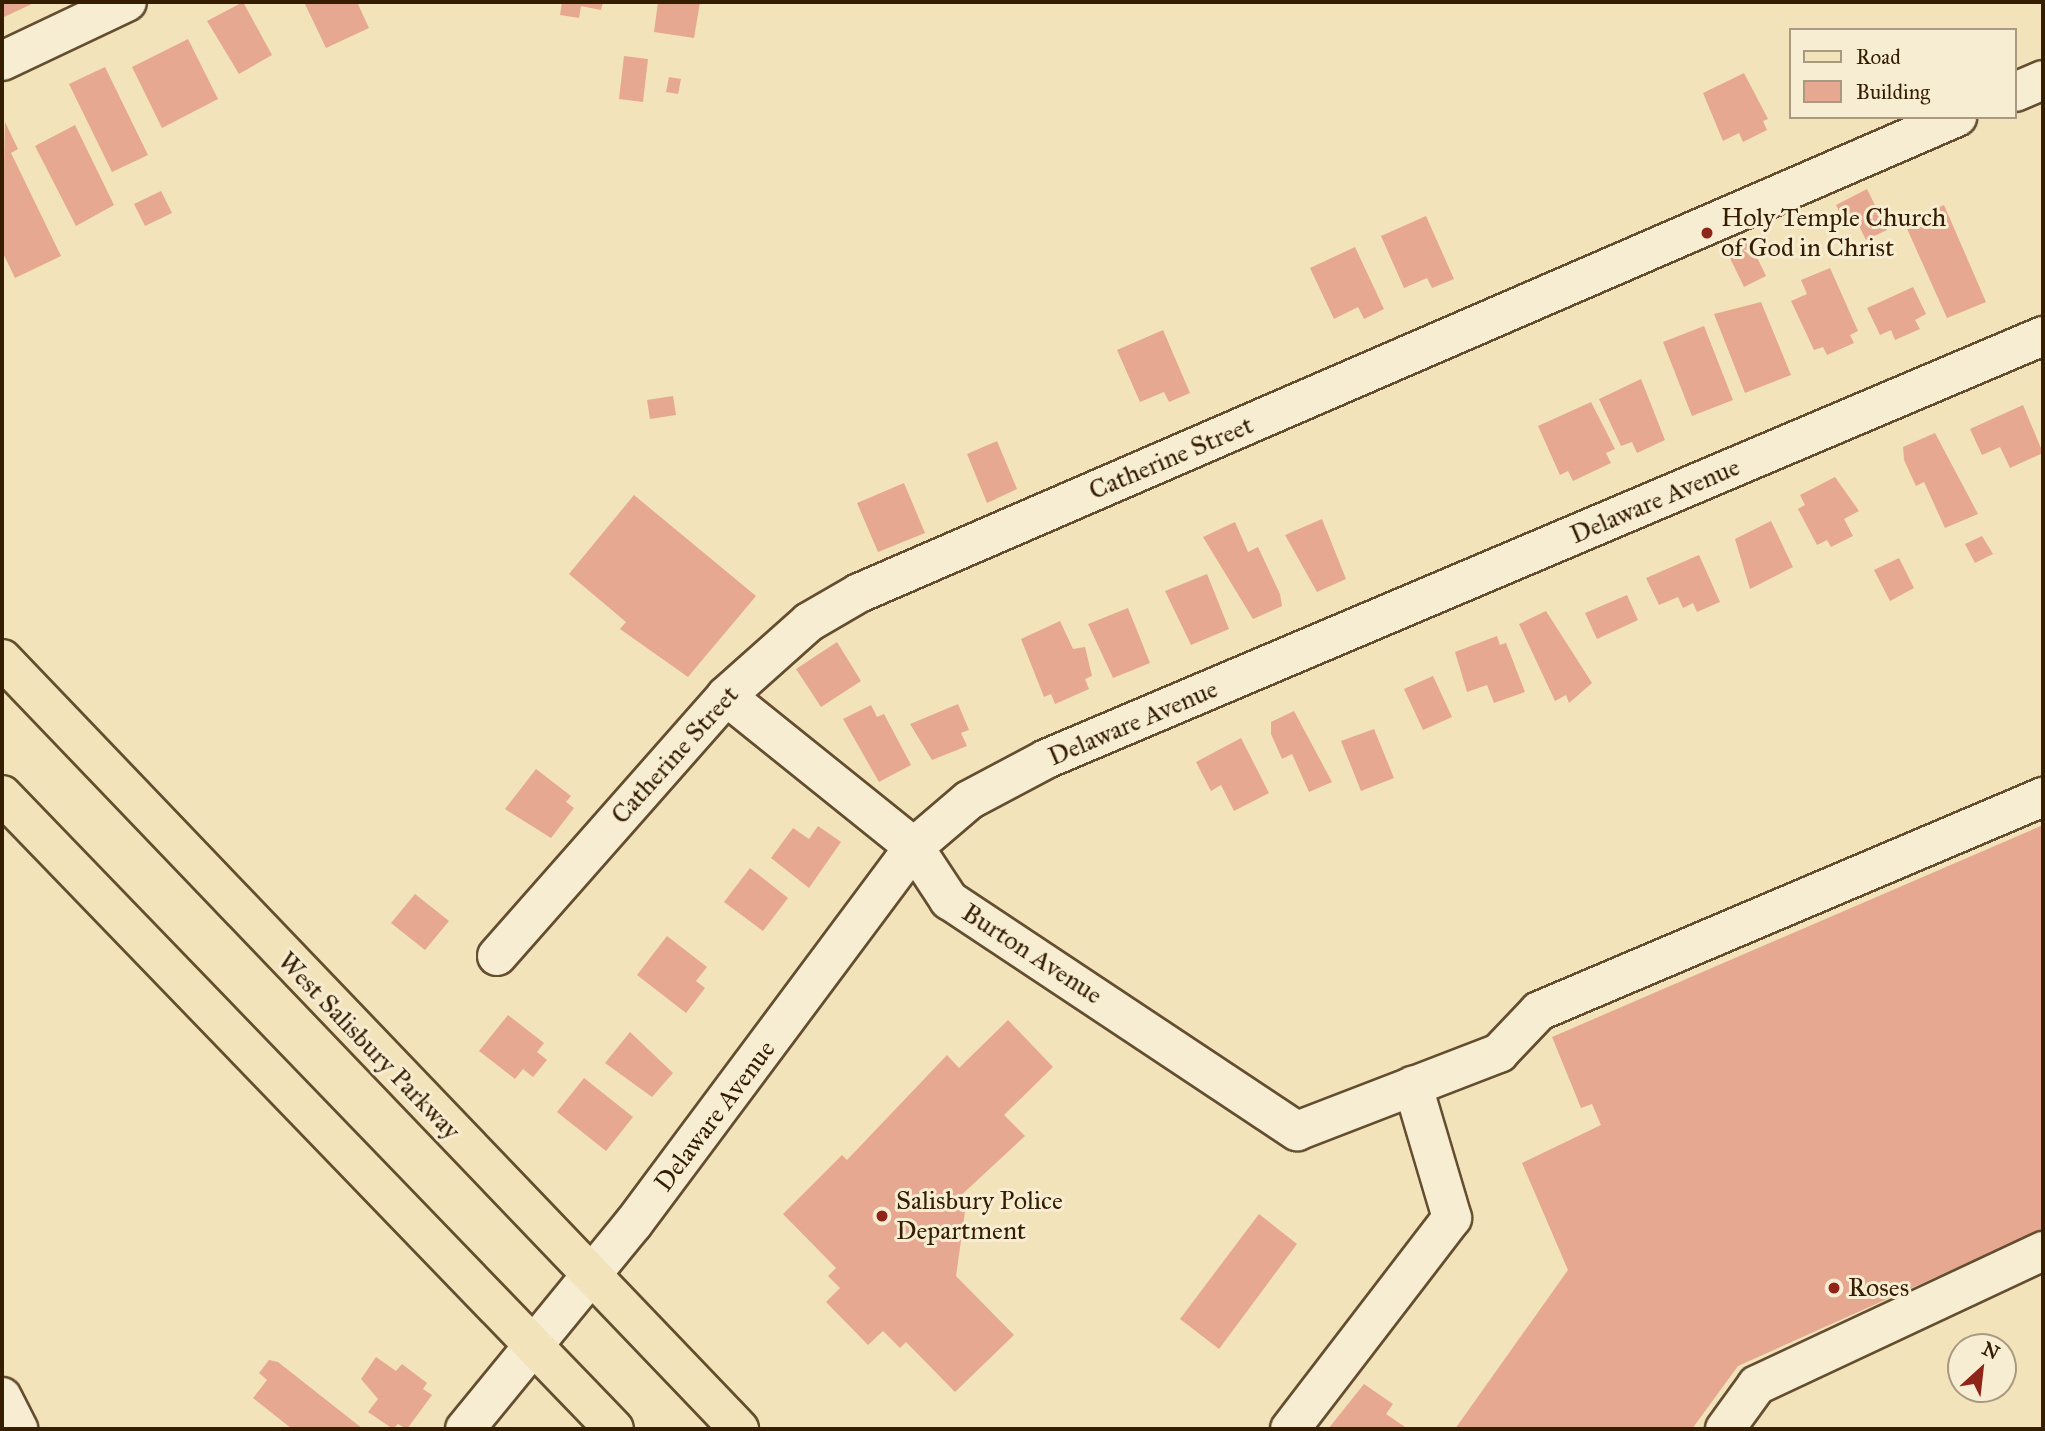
<!DOCTYPE html>
<html>
<head>
<meta charset="utf-8">
<style>
  body { margin:0 }
  #map { position:relative; width:2045px; height:1431px; overflow:hidden; background:#f3e3bb; font-family:"IM FELL Great Primer",serif }
  div>[style] { position:absolute }
  .building>* { inset:0; background:#e6a891 }
  .roads { filter:drop-shadow(2px 0 #644e2f) drop-shadow(-2px 0 #644e2f) drop-shadow(0 2px #644e2f) drop-shadow(0 -2px #644e2f) }
  .minor>* { height:38px; margin:-19px; padding:0 19px; transform-origin:19px; border-radius:19px; background:#f7edd3 }
  .major>* { height:38px; margin:-19px; padding:0 19px; transform-origin:19px; border-radius:19px; background:#f3e3bb }
  .dots>* { width:19px; height:19px; translate:-50% -50%; box-sizing:border-box; border:4px solid #f7edd3; border-radius:50% }
  span { translate:-50% -50%; white-space:nowrap; text-align:center; line-height:1.15; -webkit-text-stroke:6px #f7edd3; paint-order:stroke }
  .poi-label { font-size:26px; color:#351d00 }
  .left { translate:0 -50%; text-align:left }
  .street-label { font-size:26px; color:#351d00 }
  .frame { position:absolute; inset:0; border:4px solid #351d00; pointer-events:none }
  .legend { position:absolute; left:1789px; top:28px; width:228px; height:91px; box-sizing:border-box; background:#f7edd3; border:2px solid #a99a7f; margin:0; padding:9px 12px; list-style:none; font-size:21px; color:#351d00 }
  .legend li { display:flex; align-items:center; gap:14px; height:35px }
  .legend b { width:35px; border:2px solid #a99a7f }
  .north { position:absolute; left:1947px; top:1333px; width:70px; height:70px; box-sizing:border-box; background:#f7edd3; border:2px solid #a99a7f; border-radius:50%; rotate:27deg; font-size:19px; font-weight:700; line-height:28px; text-align:center; color:#351d00 }
  .north::after { content:''; display:block; margin:auto; width:24px; height:32px; background:#8f2418; clip-path:polygon(50% 0,100% 100%,50% 72%,0 100%) }
</style>
</head>
<body>
<div id="map">
  <div class="building">
    <i style="clip-path:polygon(2px 2px,36px 2px,2px 18px)"></i>
    <i style="clip-path:polygon(243px 2px,272px 55px,239px 74px,207px 21px)"></i>
    <i style="clip-path:polygon(304px 2px,357px 2px,369px 28px,326px 48px)"></i>
    <i style="clip-path:polygon(562px 2px,603px 2px,601px 10px,581px 6px,579px 18px,560px 15px)"></i>
    <i style="clip-path:polygon(658px 2px,700px 2px,694px 38px,654px 32px)"></i>
    <i style="clip-path:polygon(188px 39px,218px 99px,162px 128px,132px 67px)"></i>
    <i style="clip-path:polygon(624px 56px,648px 59px,643px 102px,619px 99px)"></i>
    <i style="clip-path:polygon(105px 67px,148px 155px,112px 172px,69px 84px)"></i>
    <i style="clip-path:polygon(1744px 73px,1768px 119px,1763px 121px,1767px 130px,1743px 142px,1739px 133px,1723px 141px,1703px 93px)"></i>
    <i style="clip-path:polygon(669px 77px,681px 79px,678px 94px,666px 92px)"></i>
    <i style="clip-path:polygon(5px 122px,18px 149px,11px 153px,61px 256px,15px 278px,2px 251px)"></i>
    <i style="clip-path:polygon(75px 125px,114px 205px,76px 226px,35px 146px)"></i>
    <i style="clip-path:polygon(1867px 189px,1887px 230px,1866px 240px,1856px 220px,1846px 225px,1836px 205px)"></i>
    <i style="clip-path:polygon(161px 191px,172px 213px,145px 226px,134px 204px)"></i>
    <i style="clip-path:polygon(1944px 205px,1986px 302px,1947px 318px,1904px 222px)"></i>
    <i style="clip-path:polygon(1426px 216px,1454px 279px,1432px 288px,1427px 278px,1404px 288px,1381px 236px)"></i>
    <i style="clip-path:polygon(1749px 241px,1766px 276px,1744px 287px,1727px 252px)"></i>
    <i style="clip-path:polygon(1355px 247px,1384px 309px,1364px 319px,1358px 307px,1334px 319px,1310px 268px)"></i>
    <i style="clip-path:polygon(1830px 268px,1858px 331px,1850px 335px,1854px 343px,1827px 355px,1823px 347px,1814px 350px,1791px 301px,1807px 294px,1801px 280px)"></i>
    <i style="clip-path:polygon(1913px 287px,1926px 314px,1915px 320px,1920px 329px,1895px 340px,1891px 330px,1880px 335px,1867px 308px)"></i>
    <i style="clip-path:polygon(1761px 302px,1791px 375px,1745px 393px,1714px 314px)"></i>
    <i style="clip-path:polygon(1704px 326px,1733px 400px,1692px 416px,1663px 342px)"></i>
    <i style="clip-path:polygon(1163px 330px,1190px 393px,1169px 402px,1164px 392px,1140px 402px,1117px 350px)"></i>
    <i style="clip-path:polygon(1641px 379px,1665px 440px,1637px 453px,1632px 442px,1621px 446px,1599px 399px)"></i>
    <i style="clip-path:polygon(673px 396px,676px 415px,650px 419px,647px 400px)"></i>
    <i style="clip-path:polygon(1591px 402px,1615px 449px,1606px 453px,1611px 463px,1573px 481px,1568px 471px,1560px 475px,1538px 426px)"></i>
    <i style="clip-path:polygon(2023px 405px,2043px 453px,2010px 468px,2000px 447px,1982px 455px,1970px 429px)"></i>
    <i style="clip-path:polygon(1935px 433px,1978px 514px,1945px 528px,1924px 482px,1916px 486px,1904px 460px,1903px 447px)"></i>
    <i style="clip-path:polygon(997px 441px,1017px 489px,987px 503px,967px 454px)"></i>
    <i style="clip-path:polygon(1835px 477px,1859px 511px,1844px 519px,1853px 536px,1831px 547px,1827px 540px,1817px 545px,1798px 509px,1805px 505px,1800px 495px)"></i>
    <i style="clip-path:polygon(904px 483px,925px 533px,878px 552px,857px 503px)"></i>
    <i style="clip-path:polygon(634px 495px,756px 596px,688px 677px,620px 629px,626px 622px,569px 574px)"></i>
    <i style="clip-path:polygon(1322px 519px,1346px 579px,1317px 592px,1285px 535px)"></i>
    <i style="clip-path:polygon(1771px 521px,1793px 567px,1750px 589px,1735px 539px)"></i>
    <i style="clip-path:polygon(1235px 522px,1248px 552px,1258px 547px,1280px 594px,1282px 606px,1253px 619px,1203px 537px)"></i>
    <i style="clip-path:polygon(1982px 536px,1993px 554px,1975px 563px,1965px 544px)"></i>
    <i style="clip-path:polygon(1699px 555px,1720px 602px,1697px 612px,1693px 603px,1683px 608px,1678px 597px,1659px 605px,1646px 578px)"></i>
    <i style="clip-path:polygon(1899px 558px,1914px 588px,1890px 601px,1874px 570px)"></i>
    <i style="clip-path:polygon(1207px 574px,1229px 629px,1191px 645px,1165px 591px)"></i>
    <i style="clip-path:polygon(1627px 595px,1638px 620px,1597px 639px,1585px 613px)"></i>
    <i style="clip-path:polygon(1128px 608px,1150px 663px,1113px 678px,1088px 624px)"></i>
    <i style="clip-path:polygon(1546px 611px,1592px 683px,1569px 703px,1566px 695px,1555px 701px,1519px 624px)"></i>
    <i style="clip-path:polygon(1060px 621px,1073px 649px,1085px 647px,1092px 676px,1085px 679px,1089px 689px,1055px 704px,1051px 694px,1044px 697px,1021px 639px)"></i>
    <i style="clip-path:polygon(1497px 636px,1500px 645px,1506px 643px,1525px 692px,1494px 703px,1487px 685px,1467px 692px,1455px 652px)"></i>
    <i style="clip-path:polygon(837px 642px,861px 681px,821px 707px,796px 669px)"></i>
    <i style="clip-path:polygon(1433px 676px,1452px 717px,1423px 730px,1404px 689px)"></i>
    <i style="clip-path:polygon(958px 704px,969px 730px,961px 733px,967px 746px,932px 760px,910px 724px)"></i>
    <i style="clip-path:polygon(871px 705px,877px 717px,884px 714px,911px 765px,879px 782px,843px 719px)"></i>
    <i style="clip-path:polygon(1294px 711px,1332px 782px,1309px 792px,1292px 754px,1282px 759px,1271px 734px,1271px 722px)"></i>
    <i style="clip-path:polygon(1374px 729px,1394px 778px,1361px 791px,1341px 741px)"></i>
    <i style="clip-path:polygon(1241px 738px,1269px 793px,1234px 811px,1221px 785px,1211px 791px,1196px 762px)"></i>
    <i style="clip-path:polygon(536px 769px,571px 796px,566px 802px,574px 808px,551px 838px,505px 809px)"></i>
    <i style="clip-path:polygon(2043px 825px,2043px 1229px,1738px 1366px,1692px 1429px,1455px 1429px,1568px 1270px,1522px 1163px,1601px 1125px,1592px 1104px,1581px 1108px,1552px 1037px)"></i>
    <i style="clip-path:polygon(818px 826px,841px 842px,809px 888px,771px 858px,793px 828px,809px 839px)"></i>
    <i style="clip-path:polygon(750px 868px,788px 898px,763px 931px,724px 902px)"></i>
    <i style="clip-path:polygon(415px 894px,449px 921px,425px 950px,391px 923px)"></i>
    <i style="clip-path:polygon(667px 936px,707px 967px,696px 981px,705px 988px,686px 1013px,637px 975px)"></i>
    <i style="clip-path:polygon(508px 1015px,544px 1043px,537px 1052px,547px 1060px,533px 1077px,523px 1069px,515px 1079px,479px 1051px)"></i>
    <i style="clip-path:polygon(1008px 1020px,1053px 1067px,1004px 1115px,1025px 1136px,956px 1200px,955px 1206px,966px 1205px,956px 1276px,1014px 1335px,955px 1392px,906px 1342px,900px 1348px,883px 1331px,868px 1345px,826px 1302px,840px 1288px,828px 1276px,836px 1268px,783px 1214px,842px 1155px,847px 1160px,947px 1055px,959px 1068px)"></i>
    <i style="clip-path:polygon(630px 1032px,673px 1073px,652px 1097px,605px 1063px)"></i>
    <i style="clip-path:polygon(584px 1078px,633px 1117px,606px 1151px,557px 1112px)"></i>
    <i style="clip-path:polygon(1259px 1214px,1297px 1244px,1219px 1349px,1180px 1319px)"></i>
    <i style="clip-path:polygon(376px 1357px,396px 1371px,402px 1364px,427px 1383px,423px 1389px,432px 1395px,407px 1429px,398px 1424px,393px 1429px,368px 1412px,378px 1399px,361px 1379px)"></i>
    <i style="clip-path:polygon(269px 1360px,278px 1362px,363px 1429px,292px 1429px,253px 1398px,267px 1380px,259px 1373px)"></i>
    <i style="clip-path:polygon(1364px 1384px,1393px 1404px,1386px 1414px,1408px 1429px,1328px 1429px)"></i>
  </div>
  <div class="roads">
    <div class="minor">
      <i style="left:2px;top:61px;width:138px;rotate:-25.3deg"></i>
      <i style="left:2015px;top:92px;width:30px;rotate:-23deg"></i>
      <i style="left:726px;top:696px;width:241px;rotate:38.8deg"></i>
      <i style="left:914px;top:847px;width:64px;rotate:56.6deg"></i>
      <i style="left:949px;top:900px;width:418px;rotate:33.6deg"></i>
      <i style="left:1297px;top:1131px;width:217px;rotate:-21.1deg"></i>
      <i style="left:1499px;top:1053px;width:58px;rotate:-46.4deg"></i>
      <i style="left:1539px;top:1011px;width:548px;rotate:-23.01deg"></i>
      <i style="left:497px;top:956px;width:346px;rotate:-48.6deg"></i>
      <i style="left:726px;top:696px;width:111px;rotate:-41.7deg"></i>
      <i style="left:809px;top:622px;width:58px;rotate:-30.1deg"></i>
      <i style="left:859px;top:593px;width:1197px;rotate:-23.44deg"></i>
      <i style="left:2px;top:1397px;width:36px;rotate:63deg"></i>
      <i style="left:465px;top:1429px;width:265px;rotate:-50.7deg"></i>
      <i style="left:633px;top:1224px;width:470px;rotate:-53.3deg"></i>
      <i style="left:914px;top:847px;width:72px;rotate:-40.5deg"></i>
      <i style="left:969px;top:800px;width:87px;rotate:-28deg"></i>
      <i style="left:1046px;top:759px;width:1083px;rotate:-22.99deg"></i>
      <i style="left:1290px;top:1429px;width:266px;rotate:-52.5deg"></i>
      <i style="left:1452px;top:1218px;width:138px;rotate:-106.5deg"></i>
      <i style="left:1725px;top:1429px;width:54px;rotate:-54deg"></i>
      <i style="left:1757px;top:1385px;width:316px;rotate:-25.1deg"></i>
    </div>
    <div class="major">
      <i style="left:2px;top:659px;width:1066px;rotate:46.25deg"></i>
      <i style="left:2px;top:795px;width:881px;rotate:46.01deg"></i>
    </div>
  </div>
  <div class="dots">
    <i style="left:1707px;top:233px;background:#8f2418"></i>
    <i style="left:882px;top:1216px;background:#8f2418"></i>
    <i style="left:1834px;top:1288px;background:#8f2418"></i>
  </div>
  <div class="poi-label">
    <span class="left" style="left:1721px;top:233px">Holy Temple Church<br>of God in Christ</span>
    <span class="left" style="left:896px;top:1216px">Salisbury Police<br>Department</span>
    <span class="left" style="left:1848px;top:1288px">Roses</span>
  </div>
  <div class="street-label">
    <span style="left:1171px;top:458px;rotate:-23deg">Catherine Street</span>
    <span style="left:1655px;top:501px;rotate:-23deg">Delaware Avenue</span>
    <span style="left:1133px;top:723px;rotate:-23deg">Delaware Avenue</span>
    <span style="left:675px;top:755px;rotate:-48deg">Catherine Street</span>
    <span style="left:1032px;top:954px;rotate:33deg">Burton Avenue</span>
    <span style="left:369px;top:1046px;rotate:46deg">West Salisbury Parkway</span>
    <span style="left:715px;top:1116px;rotate:-53deg">Delaware Avenue</span>
  </div>
  <div class="frame"></div>
  <ul class="legend">
  <li><b style="height:9px;background:#f3e3bb"></b>Road</li>
  <li><b style="height:19px;background:#e6a891"></b>Building</li>
  </ul>
  <div class="north">N</div>
</div>
</body>
</html>
